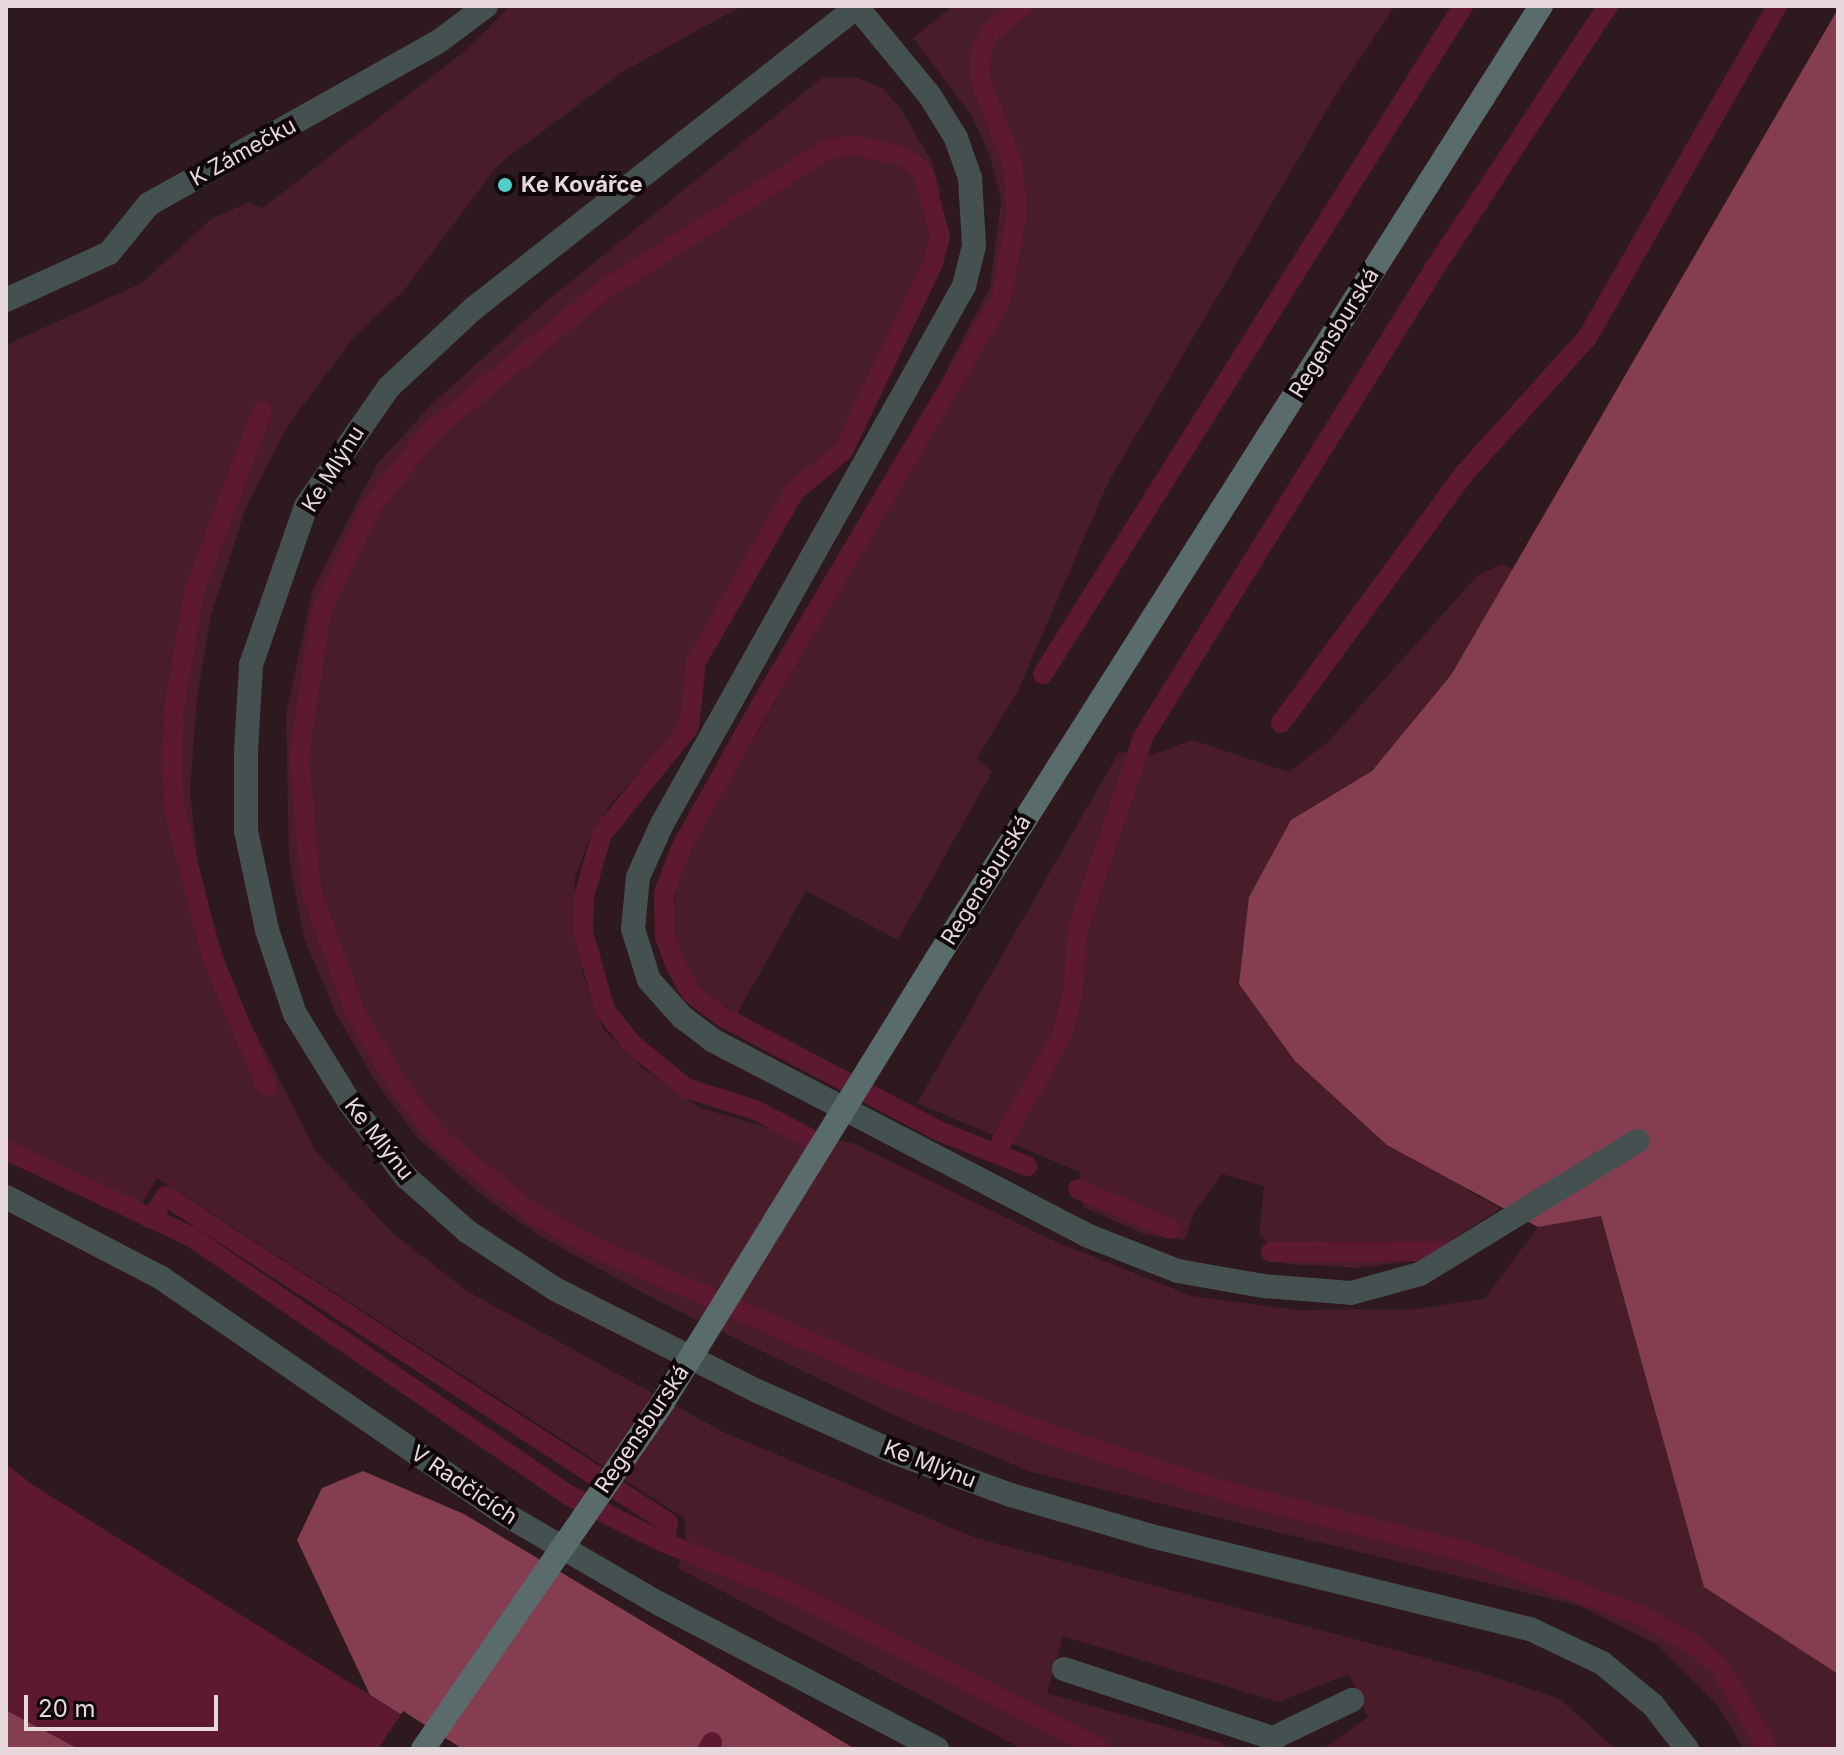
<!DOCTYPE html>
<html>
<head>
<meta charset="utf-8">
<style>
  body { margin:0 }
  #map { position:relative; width:1844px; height:1755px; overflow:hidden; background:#2d191e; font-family:Inter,sans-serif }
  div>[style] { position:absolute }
  .green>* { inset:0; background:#481c29 }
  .forest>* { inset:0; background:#853d52 }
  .water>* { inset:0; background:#5d1931 }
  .pier>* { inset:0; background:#2d191e }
  .stream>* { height:20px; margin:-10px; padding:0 10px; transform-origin:10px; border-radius:10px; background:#5d1931 }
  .service>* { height:24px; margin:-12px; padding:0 12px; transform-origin:12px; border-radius:12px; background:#455150 }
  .tertiary>* { height:24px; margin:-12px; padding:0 12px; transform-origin:12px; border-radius:12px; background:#455150 }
  .secondary>* { height:24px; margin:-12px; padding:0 12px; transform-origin:12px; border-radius:12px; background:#596c6b }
  .dots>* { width:22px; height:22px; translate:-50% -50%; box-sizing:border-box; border:4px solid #0f0709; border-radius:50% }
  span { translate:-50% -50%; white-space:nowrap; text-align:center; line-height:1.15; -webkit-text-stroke:8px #0f0709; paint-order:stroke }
  .street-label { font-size:22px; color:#e6d8db }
  .poi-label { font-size:22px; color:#e6d8db; font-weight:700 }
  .left { translate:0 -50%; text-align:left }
  .frame { position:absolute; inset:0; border:8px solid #e6d8db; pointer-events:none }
  .scale { position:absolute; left:24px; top:1695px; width:194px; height:36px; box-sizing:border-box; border:4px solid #e6d8db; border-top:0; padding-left:10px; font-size:24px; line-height:28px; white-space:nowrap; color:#e6d8db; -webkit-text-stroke:6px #0f0709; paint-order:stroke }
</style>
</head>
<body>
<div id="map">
  <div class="green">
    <i style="clip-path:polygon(509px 6px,742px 6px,624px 71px,499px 164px,405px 289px,354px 337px,289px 424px,247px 505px,211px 615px,197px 698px,190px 792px,200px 880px,234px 990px,315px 1150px,394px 1234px,467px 1291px,723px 1432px,976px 1538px,1478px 1672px,1560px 1699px,1615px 1749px,1323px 1749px,1368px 1717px,1349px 1674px,1278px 1702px,1063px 1636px,1047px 1693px,1223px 1743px,1228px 1749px,1023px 1749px,678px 1568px,686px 1538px,684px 1518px,157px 1178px,133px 1220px,6px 1159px,6px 345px,142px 283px,212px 218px,248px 203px,263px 208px,471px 46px)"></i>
    <i style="clip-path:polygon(953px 6px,1395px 6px,1338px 91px,1108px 483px,1017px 693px,977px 758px,992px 772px,898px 940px,806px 891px,737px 1014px,693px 983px,677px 946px,673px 913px,677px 883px,692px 847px,941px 410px,948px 367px,990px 287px,1001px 200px,989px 153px,971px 115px,913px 38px)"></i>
    <i style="clip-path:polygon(823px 77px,858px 78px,884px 89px,900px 108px,932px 162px,940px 190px,932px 254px,841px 445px,793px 482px,689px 662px,682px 725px,610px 805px,587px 844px,575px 878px,574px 922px,583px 975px,603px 1029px,643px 1068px,698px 1107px,768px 1128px,853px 1143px,1052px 1240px,1192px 1296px,1296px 1310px,1417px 1309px,1485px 1298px,1538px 1227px,1601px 1216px,1704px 1586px,1838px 1672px,1838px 1749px,1744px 1749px,1717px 1705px,1658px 1645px,1580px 1606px,1031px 1472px,898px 1417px,656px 1300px,538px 1235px,479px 1193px,415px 1135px,377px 1084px,337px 1016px,304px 938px,289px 859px,286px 714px,313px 588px,377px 464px,430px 406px,543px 304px)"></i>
    <i style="clip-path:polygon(1502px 564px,1513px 569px,1451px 675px,1372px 771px,1291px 820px,1468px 1191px,1501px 1208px,1421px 1260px,1358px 1268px,1287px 1264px,1259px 1234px,1264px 1186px,1222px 1174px,1194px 1213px,1185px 1240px,1146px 1235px,1083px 1207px,1079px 1172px,917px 1103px,1119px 752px,1152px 755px,1192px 740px,1289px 772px,1328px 742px,1477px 576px)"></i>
  </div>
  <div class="forest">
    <i style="clip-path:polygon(1838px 9px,1838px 1674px,1704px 1587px,1601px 1216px,1538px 1227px,1387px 1145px,1295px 1061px,1239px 984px,1249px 897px,1291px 820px,1372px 771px,1451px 675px)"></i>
    <i style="clip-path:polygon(363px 1471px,464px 1514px,855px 1749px,456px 1749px,370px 1695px,297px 1540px,322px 1488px)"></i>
    <i style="clip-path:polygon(6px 1710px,79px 1749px,6px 1749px)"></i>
  </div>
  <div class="water">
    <i style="clip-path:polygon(6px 1464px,33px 1485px,456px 1749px,79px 1749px,6px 1710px)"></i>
  </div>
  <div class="pier">
    <i style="clip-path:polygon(403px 1711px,458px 1746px,460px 1749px,378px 1749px)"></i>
  </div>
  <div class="stream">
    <i style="left:1022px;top:6px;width:43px;rotate:138.8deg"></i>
    <i style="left:990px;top:34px;width:21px;rotate:119deg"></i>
    <i style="left:980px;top:52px;width:24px;rotate:92deg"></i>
    <i style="left:979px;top:76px;width:95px;rotate:69.1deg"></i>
    <i style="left:1013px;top:165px;width:47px;rotate:85.1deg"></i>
    <i style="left:1017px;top:212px;width:89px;rotate:100.3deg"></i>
    <i style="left:1001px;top:300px;width:469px;rotate:120.7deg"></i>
    <i style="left:762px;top:703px;width:166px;rotate:119.2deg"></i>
    <i style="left:681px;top:848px;width:48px;rotate:110.7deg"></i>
    <i style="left:664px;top:893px;width:43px;rotate:88.7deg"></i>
    <i style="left:665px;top:936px;width:30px;rotate:70deg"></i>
    <i style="left:675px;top:964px;width:33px;rotate:61deg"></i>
    <i style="left:691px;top:993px;width:38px;rotate:37deg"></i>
    <i style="left:721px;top:1016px;width:246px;rotate:27.8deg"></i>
    <i style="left:939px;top:1131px;width:95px;rotate:21.7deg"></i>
    <i style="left:262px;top:411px;width:193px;rotate:110.6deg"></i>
    <i style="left:194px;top:592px;width:119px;rotate:99.7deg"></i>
    <i style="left:174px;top:709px;width:55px;rotate:92.1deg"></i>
    <i style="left:172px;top:764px;width:44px;rotate:87.4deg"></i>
    <i style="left:174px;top:808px;width:152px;rotate:75.9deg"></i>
    <i style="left:211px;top:955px;width:142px;rotate:67.2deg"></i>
    <i style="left:1043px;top:674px;width:789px;rotate:-57.84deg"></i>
    <i style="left:1281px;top:723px;width:308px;rotate:-53.7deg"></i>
    <i style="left:1463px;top:475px;width:185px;rotate:-47.9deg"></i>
    <i style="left:1587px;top:338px;width:383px;rotate:-60.2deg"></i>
    <i style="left:809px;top:1138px;width:60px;rotate:-152.2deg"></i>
    <i style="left:756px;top:1110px;width:73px;rotate:-162.6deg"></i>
    <i style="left:686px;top:1088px;width:70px;rotate:-140.8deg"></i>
    <i style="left:632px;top:1044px;width:43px;rotate:-128.5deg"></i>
    <i style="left:605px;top:1010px;width:81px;rotate:-105.8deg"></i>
    <i style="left:583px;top:932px;width:36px;rotate:-88deg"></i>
    <i style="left:584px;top:896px;width:65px;rotate:-73.8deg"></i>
    <i style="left:602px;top:834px;width:138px;rotate:-50.9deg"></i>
    <i style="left:689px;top:727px;width:65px;rotate:-83.9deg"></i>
    <i style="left:696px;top:662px;width:196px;rotate:-60deg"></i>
    <i style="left:794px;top:492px;width:64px;rotate:-39.9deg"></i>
    <i style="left:843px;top:451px;width:208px;rotate:-64.4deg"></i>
    <i style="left:933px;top:263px;width:27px;rotate:-75deg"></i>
    <i style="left:940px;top:237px;width:66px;rotate:-104.9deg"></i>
    <i style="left:923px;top:173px;width:25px;rotate:-138deg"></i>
    <i style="left:904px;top:156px;width:53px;rotate:-168.1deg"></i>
    <i style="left:852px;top:145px;width:24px;rotate:171deg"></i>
    <i style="left:828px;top:149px;width:268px;rotate:147.8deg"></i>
    <i style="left:601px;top:292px;width:222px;rotate:140.5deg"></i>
    <i style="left:430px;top:433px;width:95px;rotate:128.6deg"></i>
    <i style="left:371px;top:507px;width:116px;rotate:115.5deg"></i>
    <i style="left:321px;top:612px;width:147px;rotate:98.6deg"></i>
    <i style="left:299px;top:757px;width:134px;rotate:84.8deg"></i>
    <i style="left:311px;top:890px;width:130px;rotate:70.2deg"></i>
    <i style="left:355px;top:1012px;width:91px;rotate:59.5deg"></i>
    <i style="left:401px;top:1090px;width:64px;rotate:51.3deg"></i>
    <i style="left:441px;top:1140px;width:117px;rotate:38.7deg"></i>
    <i style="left:532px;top:1213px;width:68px;rotate:29.2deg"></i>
    <i style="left:591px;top:1246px;width:311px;rotate:23.5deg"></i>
    <i style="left:876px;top:1370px;width:206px;rotate:20.2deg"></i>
    <i style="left:1069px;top:1441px;width:176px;rotate:17.8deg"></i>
    <i style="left:1237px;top:1495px;width:247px;rotate:14deg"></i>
    <i style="left:1477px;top:1555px;width:174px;rotate:20.2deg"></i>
    <i style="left:1640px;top:1615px;width:58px;rotate:28.8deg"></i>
    <i style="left:1691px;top:1643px;width:38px;rotate:40deg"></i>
    <i style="left:1720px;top:1667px;width:95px;rotate:59.7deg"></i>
    <i style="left:6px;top:1150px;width:203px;rotate:25.1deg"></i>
    <i style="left:190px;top:1236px;width:458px;rotate:34.4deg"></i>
    <i style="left:568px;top:1495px;width:108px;rotate:26.3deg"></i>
    <i style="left:665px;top:1543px;width:137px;rotate:21.3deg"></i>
    <i style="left:793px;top:1593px;width:344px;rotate:26.9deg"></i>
    <i style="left:996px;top:1152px;width:134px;rotate:-60.6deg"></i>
    <i style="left:1062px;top:1035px;width:45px;rotate:-76deg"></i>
    <i style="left:1073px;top:991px;width:60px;rotate:-86.2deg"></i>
    <i style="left:1077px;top:931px;width:205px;rotate:-71.2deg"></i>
    <i style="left:1143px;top:737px;width:549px;rotate:-58.11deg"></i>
    <i style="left:1433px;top:271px;width:318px;rotate:-56.6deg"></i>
    <i style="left:1078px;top:1189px;width:101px;rotate:23.3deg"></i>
    <i style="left:151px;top:1219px;width:27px;rotate:-57deg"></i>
    <i style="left:166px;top:1196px;width:599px;rotate:33.08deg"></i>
    <i style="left:668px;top:1523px;width:20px;rotate:99deg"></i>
    <i style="left:1271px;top:1252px;width:174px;rotate:-0.3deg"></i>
    <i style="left:708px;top:1749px;width:8px;rotate:-60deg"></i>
  </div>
  <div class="service">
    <i style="left:857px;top:7px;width:115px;rotate:50.6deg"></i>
    <i style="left:930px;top:96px;width:49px;rotate:58.2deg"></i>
    <i style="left:956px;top:138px;width:42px;rotate:70.7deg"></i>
    <i style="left:970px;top:178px;width:68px;rotate:86.6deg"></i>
    <i style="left:974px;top:246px;width:41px;rotate:104deg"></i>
    <i style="left:964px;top:286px;width:617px;rotate:119.31deg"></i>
    <i style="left:662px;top:824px;width:58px;rotate:114.4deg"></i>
    <i style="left:638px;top:877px;width:52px;rotate:95.5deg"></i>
    <i style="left:633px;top:929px;width:53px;rotate:72.6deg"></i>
    <i style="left:649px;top:980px;width:50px;rotate:48.3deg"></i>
    <i style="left:682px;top:1017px;width:38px;rotate:37deg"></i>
    <i style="left:712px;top:1040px;width:422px;rotate:27.5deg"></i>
    <i style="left:1086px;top:1235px;width:99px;rotate:21.4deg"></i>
    <i style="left:1178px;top:1271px;width:86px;rotate:10deg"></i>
    <i style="left:1263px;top:1286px;width:88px;rotate:4.5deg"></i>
    <i style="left:1351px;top:1293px;width:72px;rotate:-15.4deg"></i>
    <i style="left:1420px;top:1274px;width:255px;rotate:-31.5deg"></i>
    <i style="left:6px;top:300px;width:113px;rotate:-24.5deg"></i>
    <i style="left:109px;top:253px;width:63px;rotate:-50.8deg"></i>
    <i style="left:149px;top:204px;width:331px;rotate:-29.3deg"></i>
    <i style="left:438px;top:42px;width:60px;rotate:-36.9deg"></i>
    <i style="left:1064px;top:1669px;width:220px;rotate:18.3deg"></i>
    <i style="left:1273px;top:1738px;width:11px;rotate:100deg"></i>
    <i style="left:1273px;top:1738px;width:88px;rotate:-25.7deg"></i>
  </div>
  <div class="tertiary">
    <i style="left:858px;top:6px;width:489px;rotate:141.8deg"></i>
    <i style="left:474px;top:308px;width:116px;rotate:137.1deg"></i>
    <i style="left:389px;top:387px;width:145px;rotate:124.9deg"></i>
    <i style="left:306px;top:506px;width:168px;rotate:109.1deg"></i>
    <i style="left:251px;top:665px;width:86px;rotate:93.3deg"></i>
    <i style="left:246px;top:751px;width:80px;rotate:90deg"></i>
    <i style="left:246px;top:831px;width:101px;rotate:78deg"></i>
    <i style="left:267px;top:930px;width:89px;rotate:71.6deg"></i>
    <i style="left:295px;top:1014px;width:105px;rotate:58.3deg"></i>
    <i style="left:350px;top:1103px;width:93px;rotate:52.9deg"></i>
    <i style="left:406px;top:1177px;width:83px;rotate:41.6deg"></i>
    <i style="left:468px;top:1232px;width:104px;rotate:33.2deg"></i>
    <i style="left:555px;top:1289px;width:226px;rotate:26.8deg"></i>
    <i style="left:757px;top:1391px;width:152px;rotate:24deg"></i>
    <i style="left:896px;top:1453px;width:122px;rotate:20.1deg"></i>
    <i style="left:1011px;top:1495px;width:146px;rotate:16.3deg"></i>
    <i style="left:1151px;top:1536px;width:390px;rotate:13.8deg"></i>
    <i style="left:1530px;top:1629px;width:80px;rotate:25.3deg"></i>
    <i style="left:1602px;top:1663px;width:66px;rotate:39.5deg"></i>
    <i style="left:1653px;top:1705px;width:56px;rotate:52.3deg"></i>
    <i style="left:6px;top:1197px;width:174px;rotate:27.5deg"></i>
    <i style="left:160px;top:1277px;width:422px;rotate:34.5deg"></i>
    <i style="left:508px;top:1516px;width:173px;rotate:30.1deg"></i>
    <i style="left:658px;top:1603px;width:315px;rotate:27.6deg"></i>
  </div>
  <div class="secondary">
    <i style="left:423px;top:1749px;width:422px;rotate:-55.3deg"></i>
    <i style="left:663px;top:1402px;width:520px;rotate:-58.3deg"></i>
    <i style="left:936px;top:960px;width:1130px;rotate:-57.62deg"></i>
  </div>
  <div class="dots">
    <i style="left:505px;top:185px;background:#53cdca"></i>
  </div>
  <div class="street-label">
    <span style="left:243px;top:152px;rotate:-29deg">K Zámečku</span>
    <span style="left:1334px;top:333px;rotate:-58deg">Regensburská</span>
    <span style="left:333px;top:469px;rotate:-58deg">Ke Mlýnu</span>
    <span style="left:986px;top:880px;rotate:-58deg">Regensburská</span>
    <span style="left:379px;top:1139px;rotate:52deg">Ke Mlýnu</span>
    <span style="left:642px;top:1429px;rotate:-56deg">Regensburská</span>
    <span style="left:930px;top:1464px;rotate:21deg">Ke Mlýnu</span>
    <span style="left:464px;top:1485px;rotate:34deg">V Radčicích</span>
  </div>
  <div class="poi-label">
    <span class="left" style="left:521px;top:185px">Ke Kovářce</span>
  </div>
  <div class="frame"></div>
  <div class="scale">20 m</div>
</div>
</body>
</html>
